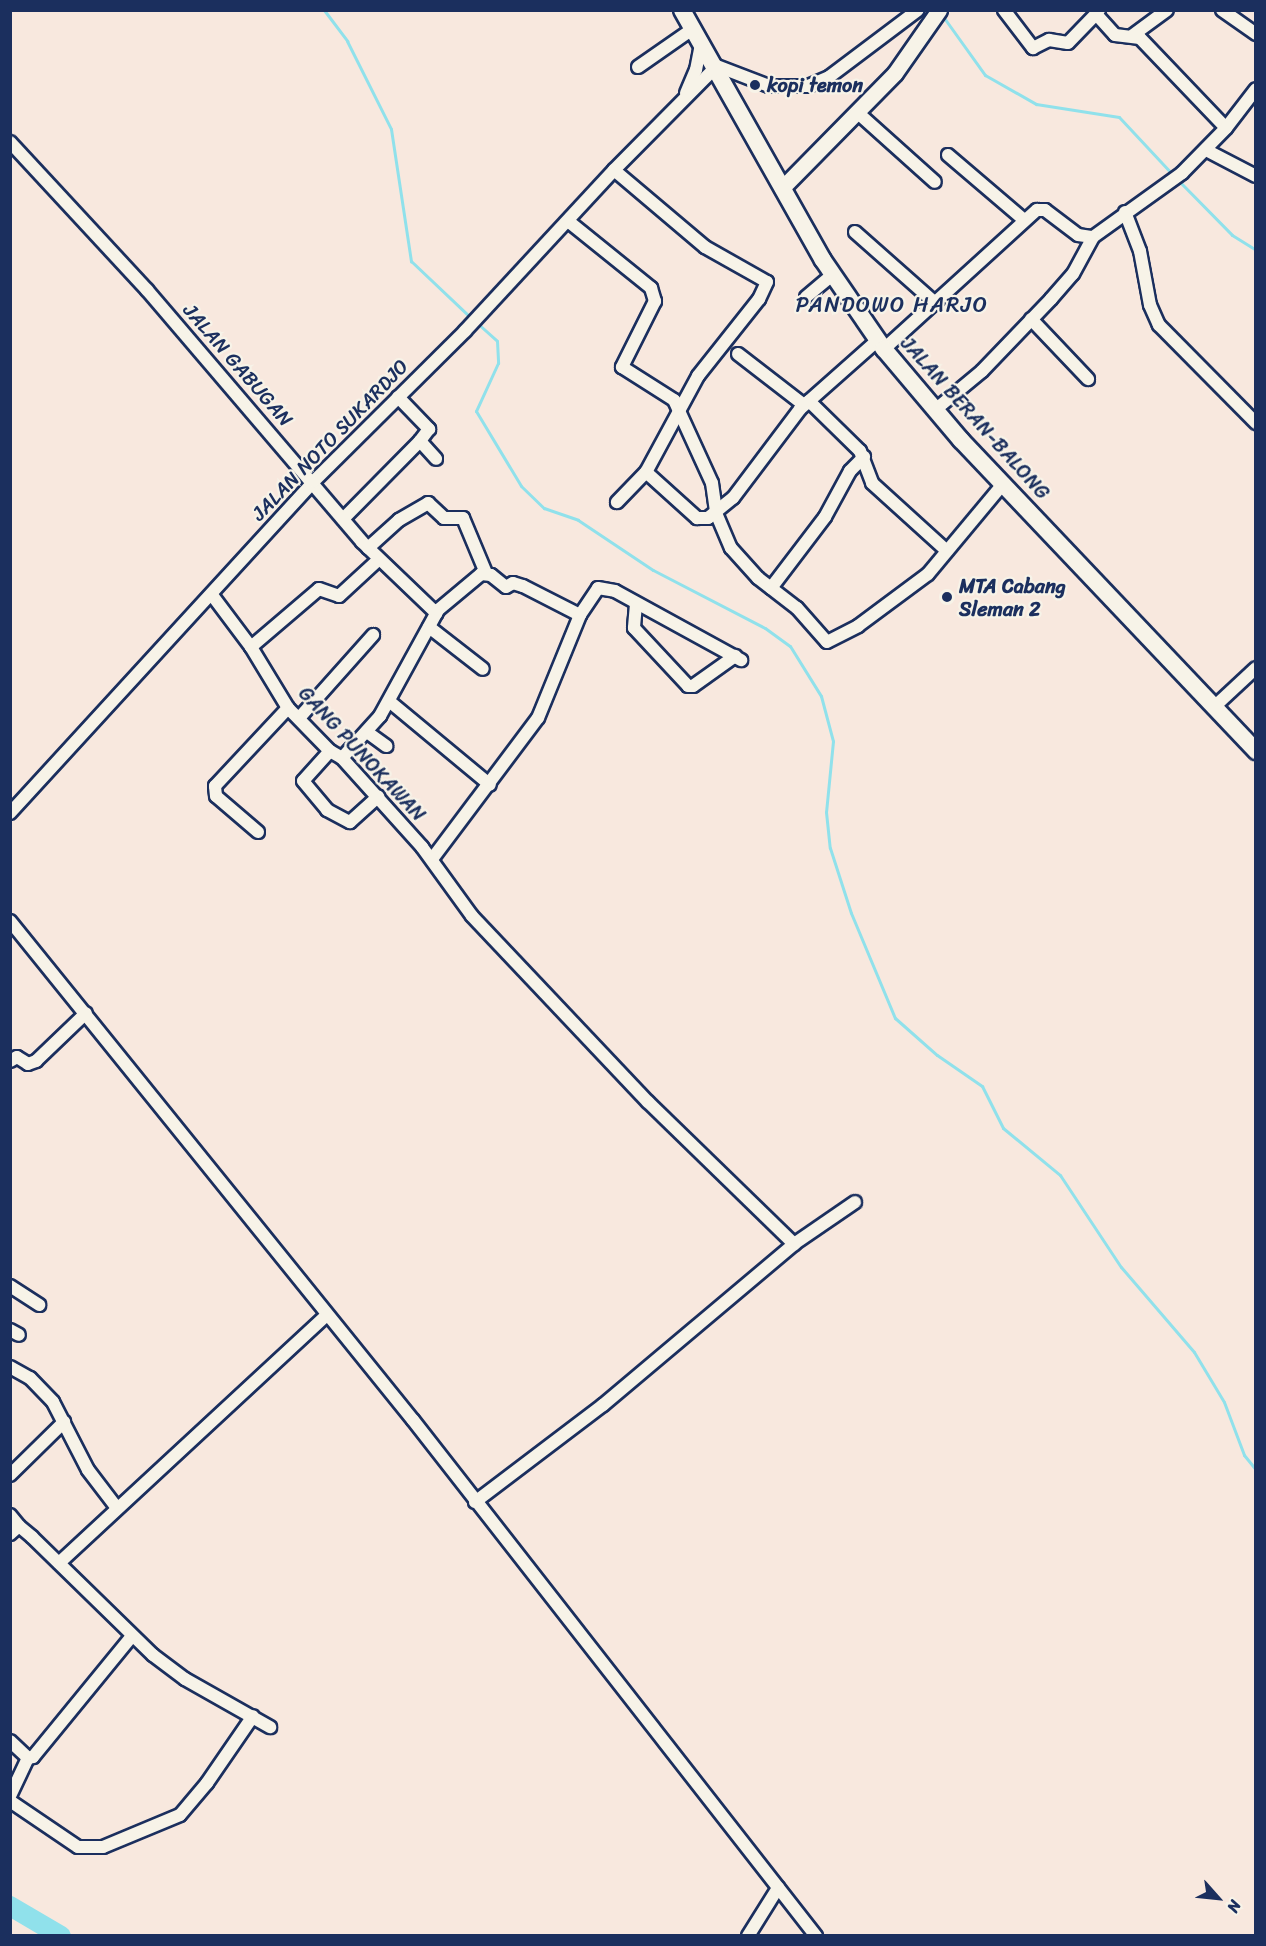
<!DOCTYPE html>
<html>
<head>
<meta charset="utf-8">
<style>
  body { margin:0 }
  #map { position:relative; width:1266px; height:1946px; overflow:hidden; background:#f8e8de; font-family:Sriracha,sans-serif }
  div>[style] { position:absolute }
  .stream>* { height:3px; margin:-1.5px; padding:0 1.5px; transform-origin:1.5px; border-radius:1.5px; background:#90e1eb }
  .river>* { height:20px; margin:-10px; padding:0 10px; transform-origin:10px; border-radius:10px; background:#90e1eb }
  .roads { filter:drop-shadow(2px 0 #1b2f5e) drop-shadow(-2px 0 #1b2f5e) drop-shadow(0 2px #1b2f5e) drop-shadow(0 -2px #1b2f5e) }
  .minor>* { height:12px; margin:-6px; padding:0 6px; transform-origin:6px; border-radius:6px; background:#f7f3e8 }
  .tertiary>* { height:15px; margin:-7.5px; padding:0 7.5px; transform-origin:7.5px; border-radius:7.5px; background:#f7f3e8 }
  .secondary>* { height:16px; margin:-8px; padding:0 8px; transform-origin:8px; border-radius:8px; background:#f7f3e8 }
  .dots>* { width:16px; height:16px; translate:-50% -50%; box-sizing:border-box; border:3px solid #f7f3e8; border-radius:50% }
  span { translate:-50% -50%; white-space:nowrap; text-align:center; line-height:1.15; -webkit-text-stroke:4.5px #f7f3e8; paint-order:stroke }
  .poi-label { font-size:20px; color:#1b2f5e; font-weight:700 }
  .left { translate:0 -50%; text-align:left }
  .street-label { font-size:20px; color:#1b2f5e }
  .quarter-label { font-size:22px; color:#1b2f5e; letter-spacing:1.5px }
  .frame { position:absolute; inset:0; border:12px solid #1b2f5e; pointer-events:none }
  .north { position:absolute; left:1188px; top:1868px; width:60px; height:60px; -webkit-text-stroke:4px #f7f3e8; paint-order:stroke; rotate:117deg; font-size:16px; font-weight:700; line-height:24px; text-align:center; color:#1b2f5e }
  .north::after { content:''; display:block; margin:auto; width:21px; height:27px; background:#1b2f5e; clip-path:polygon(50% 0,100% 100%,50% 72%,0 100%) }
</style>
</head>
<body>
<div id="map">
  <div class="stream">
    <i style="left:324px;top:10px;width:39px;rotate:53deg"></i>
    <i style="left:347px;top:41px;width:98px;rotate:63.4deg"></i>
    <i style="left:391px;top:129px;width:134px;rotate:81.4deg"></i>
    <i style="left:411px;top:261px;width:83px;rotate:43.5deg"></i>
    <i style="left:942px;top:15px;width:74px;rotate:54.4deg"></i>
    <i style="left:985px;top:75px;width:59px;rotate:29.6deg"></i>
    <i style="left:1036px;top:104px;width:84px;rotate:8.9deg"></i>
    <i style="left:1119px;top:117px;width:79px;rotate:47deg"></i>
    <i style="left:1178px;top:180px;width:77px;rotate:45.5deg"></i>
    <i style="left:1232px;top:235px;width:28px;rotate:32deg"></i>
    <i style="left:476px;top:322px;width:28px;rotate:42deg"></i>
    <i style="left:497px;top:341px;width:22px;rotate:87deg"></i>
    <i style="left:498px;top:363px;width:53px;rotate:114.6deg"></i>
    <i style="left:476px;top:411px;width:87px;rotate:59deg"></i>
    <i style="left:521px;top:486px;width:32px;rotate:44deg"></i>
    <i style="left:544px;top:508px;width:36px;rotate:19deg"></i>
    <i style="left:578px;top:520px;width:90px;rotate:33.7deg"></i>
    <i style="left:653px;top:570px;width:126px;rotate:27.4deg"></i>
    <i style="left:765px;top:628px;width:31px;rotate:36deg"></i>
    <i style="left:790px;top:646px;width:59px;rotate:58.2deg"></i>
    <i style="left:821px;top:696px;width:47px;rotate:75.1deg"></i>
    <i style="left:833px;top:741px;width:71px;rotate:95.6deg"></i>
    <i style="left:826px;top:812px;width:36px;rotate:84deg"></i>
    <i style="left:830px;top:848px;width:68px;rotate:72.1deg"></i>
    <i style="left:851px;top:913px;width:114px;rotate:67.3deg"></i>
    <i style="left:895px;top:1018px;width:56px;rotate:41.4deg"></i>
    <i style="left:937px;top:1055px;width:55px;rotate:34.6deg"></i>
    <i style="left:982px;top:1086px;width:47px;rotate:63.4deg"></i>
    <i style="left:1003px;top:1128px;width:74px;rotate:39.5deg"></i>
    <i style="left:1060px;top:1175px;width:110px;rotate:56.5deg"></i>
    <i style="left:1121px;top:1267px;width:112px;rotate:49.3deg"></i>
    <i style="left:1194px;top:1352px;width:58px;rotate:59deg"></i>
    <i style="left:1224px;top:1402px;width:57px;rotate:69.3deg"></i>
    <i style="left:1244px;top:1455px;width:19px;rotate:51deg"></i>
  </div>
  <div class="river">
    <i style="left:10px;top:1906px;width:59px;rotate:30.5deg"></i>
  </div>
  <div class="roads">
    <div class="minor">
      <i style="left:1004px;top:10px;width:48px;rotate:52.7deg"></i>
      <i style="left:1033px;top:48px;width:18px;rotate:-27deg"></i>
      <i style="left:1049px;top:40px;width:19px;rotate:9deg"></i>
      <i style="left:1068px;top:43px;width:40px;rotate:-46deg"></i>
      <i style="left:1099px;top:10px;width:5px;rotate:127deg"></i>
      <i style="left:1096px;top:14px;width:28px;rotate:48deg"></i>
      <i style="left:1115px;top:35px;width:25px;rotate:7deg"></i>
      <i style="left:1140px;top:38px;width:124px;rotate:46.3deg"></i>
      <i style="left:1222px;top:10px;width:42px;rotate:35.2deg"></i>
      <i style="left:1133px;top:35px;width:42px;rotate:-36.3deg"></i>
      <i style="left:638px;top:67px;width:68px;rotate:-34.9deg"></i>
      <i style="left:686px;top:93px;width:25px;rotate:-67deg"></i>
      <i style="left:696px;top:70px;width:26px;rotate:-79deg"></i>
      <i style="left:858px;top:113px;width:103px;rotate:41.9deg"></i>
      <i style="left:10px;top:142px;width:202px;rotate:47.2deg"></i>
      <i style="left:147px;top:290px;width:331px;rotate:49.5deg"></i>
      <i style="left:362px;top:542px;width:103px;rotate:43.8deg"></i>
      <i style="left:1206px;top:150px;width:56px;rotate:27.5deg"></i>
      <i style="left:948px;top:155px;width:99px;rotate:40.5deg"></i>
      <i style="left:614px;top:170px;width:119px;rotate:40.2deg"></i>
      <i style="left:705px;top:247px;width:71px;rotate:29.4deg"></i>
      <i style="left:767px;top:282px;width:19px;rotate:115deg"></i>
      <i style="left:759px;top:299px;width:98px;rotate:128.4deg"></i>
      <i style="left:698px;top:376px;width:109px;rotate:118.4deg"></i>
      <i style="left:646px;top:472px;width:42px;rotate:134deg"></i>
      <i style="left:1125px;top:212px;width:42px;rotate:69deg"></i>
      <i style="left:1140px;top:251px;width:55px;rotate:79.5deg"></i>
      <i style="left:1150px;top:305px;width:22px;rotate:66deg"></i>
      <i style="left:1159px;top:325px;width:138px;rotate:45.3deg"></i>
      <i style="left:568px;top:221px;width:107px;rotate:38.9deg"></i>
      <i style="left:651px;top:288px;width:14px;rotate:73deg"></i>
      <i style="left:655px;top:301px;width:74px;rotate:116.6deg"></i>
      <i style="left:622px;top:367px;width:62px;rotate:32.4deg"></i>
      <i style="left:674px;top:400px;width:91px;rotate:65.4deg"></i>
      <i style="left:712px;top:483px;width:30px;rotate:82deg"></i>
      <i style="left:716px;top:513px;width:38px;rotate:67deg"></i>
      <i style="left:731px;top:548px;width:40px;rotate:48deg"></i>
      <i style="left:758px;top:578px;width:49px;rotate:37.6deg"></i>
      <i style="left:797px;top:608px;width:45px;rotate:48.6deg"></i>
      <i style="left:827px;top:642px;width:35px;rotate:-27deg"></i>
      <i style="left:858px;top:626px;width:87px;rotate:-36.6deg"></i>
      <i style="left:928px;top:574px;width:117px;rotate:-50.2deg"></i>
      <i style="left:855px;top:232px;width:106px;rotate:41.5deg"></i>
      <i style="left:806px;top:297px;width:34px;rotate:-40deg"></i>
      <i style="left:1031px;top:319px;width:83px;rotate:46.5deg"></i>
      <i style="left:884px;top:349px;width:207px;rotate:-42.3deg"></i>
      <i style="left:1037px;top:210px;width:8px"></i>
      <i style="left:1045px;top:210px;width:41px;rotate:37.1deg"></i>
      <i style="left:1078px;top:235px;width:15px;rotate:8deg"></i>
      <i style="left:1093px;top:237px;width:110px;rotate:-35.7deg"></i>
      <i style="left:1182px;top:173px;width:63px;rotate:-45.6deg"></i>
      <i style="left:1226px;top:128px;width:49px;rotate:-52.4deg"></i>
      <i style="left:738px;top:354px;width:83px;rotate:37.7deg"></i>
      <i style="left:398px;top:397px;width:45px;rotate:45.9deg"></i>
      <i style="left:429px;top:429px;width:15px;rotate:127deg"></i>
      <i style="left:809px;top:401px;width:71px;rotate:44.4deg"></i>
      <i style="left:860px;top:451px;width:34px;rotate:69deg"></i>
      <i style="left:872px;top:483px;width:101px;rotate:42.2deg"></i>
      <i style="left:935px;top:410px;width:61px;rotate:-39.7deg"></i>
      <i style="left:982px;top:371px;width:100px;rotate:-46.2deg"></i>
      <i style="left:1051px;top:299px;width:33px;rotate:-49deg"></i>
      <i style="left:1073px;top:274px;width:42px;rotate:-61.6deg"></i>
      <i style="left:646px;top:472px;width:69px;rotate:42deg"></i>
      <i style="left:697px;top:518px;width:11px"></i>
      <i style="left:708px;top:518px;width:32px;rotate:-39deg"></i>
      <i style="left:733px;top:498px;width:111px;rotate:-53deg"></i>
      <i style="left:800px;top:409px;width:104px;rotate:-41.5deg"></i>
      <i style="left:343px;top:519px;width:110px;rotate:-45.4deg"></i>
      <i style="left:420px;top:441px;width:24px;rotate:48deg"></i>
      <i style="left:368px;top:548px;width:42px;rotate:-42.1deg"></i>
      <i style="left:399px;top:520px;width:34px;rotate:-30deg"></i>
      <i style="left:428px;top:503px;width:22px;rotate:43deg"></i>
      <i style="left:444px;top:518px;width:19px"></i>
      <i style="left:463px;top:518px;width:60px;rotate:67.3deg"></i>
      <i style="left:771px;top:588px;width:89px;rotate:-52.7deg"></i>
      <i style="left:825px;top:517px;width:52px;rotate:-61.5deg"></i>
      <i style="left:850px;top:471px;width:20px;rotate:-45deg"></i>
      <i style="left:212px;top:595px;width:65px;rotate:53.1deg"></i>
      <i style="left:251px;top:647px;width:71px;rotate:58.8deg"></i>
      <i style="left:288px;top:708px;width:60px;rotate:45.7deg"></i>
      <i style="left:330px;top:751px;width:14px;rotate:30deg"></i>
      <i style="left:342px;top:758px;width:120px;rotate:48deg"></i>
      <i style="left:422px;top:847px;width:85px;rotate:54.1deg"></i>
      <i style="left:472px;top:916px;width:256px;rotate:46.6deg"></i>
      <i style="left:648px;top:1102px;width:204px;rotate:44.2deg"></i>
      <i style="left:636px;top:604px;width:24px;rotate:95deg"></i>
      <i style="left:634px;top:628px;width:79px;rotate:47deg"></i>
      <i style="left:688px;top:686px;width:5px"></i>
      <i style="left:693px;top:686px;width:52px;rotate:-35.5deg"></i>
      <i style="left:429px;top:627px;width:68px;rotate:37.9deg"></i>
      <i style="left:251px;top:647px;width:89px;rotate:-40.5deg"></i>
      <i style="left:319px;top:589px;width:21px;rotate:19deg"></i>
      <i style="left:339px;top:596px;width:53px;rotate:-42.7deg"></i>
      <i style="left:389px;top:701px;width:131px;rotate:39.7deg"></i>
      <i style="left:1214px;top:707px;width:57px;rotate:-42.9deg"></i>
      <i style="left:300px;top:717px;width:110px;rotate:-48.3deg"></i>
      <i style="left:367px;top:732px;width:24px;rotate:36deg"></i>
      <i style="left:330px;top:751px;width:40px;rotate:132deg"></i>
      <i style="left:303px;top:781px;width:38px;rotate:50deg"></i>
      <i style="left:327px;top:810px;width:26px;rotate:28deg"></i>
      <i style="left:350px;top:822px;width:38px;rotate:-42deg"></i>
      <i style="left:342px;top:758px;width:57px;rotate:-47.9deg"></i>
      <i style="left:380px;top:716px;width:121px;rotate:-61.3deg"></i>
      <i style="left:438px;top:610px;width:56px;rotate:-39.9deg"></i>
      <i style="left:481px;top:574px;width:10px;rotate:6deg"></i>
      <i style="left:491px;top:575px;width:19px;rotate:39deg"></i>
      <i style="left:506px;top:587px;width:8px;rotate:-30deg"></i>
      <i style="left:513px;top:583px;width:10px;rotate:17deg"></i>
      <i style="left:523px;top:586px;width:64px;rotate:27deg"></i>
      <i style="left:10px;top:813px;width:450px;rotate:-47.5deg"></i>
      <i style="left:314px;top:481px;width:213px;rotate:-44.8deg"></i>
      <i style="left:465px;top:331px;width:219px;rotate:-47.2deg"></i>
      <i style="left:614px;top:170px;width:146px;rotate:-45.3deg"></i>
      <i style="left:717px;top:66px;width:56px;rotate:21deg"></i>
      <i style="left:769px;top:86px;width:39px"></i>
      <i style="left:808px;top:86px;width:23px;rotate:-23deg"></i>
      <i style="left:829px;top:77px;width:111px;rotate:-37deg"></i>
      <i style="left:258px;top:832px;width:55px;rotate:-139.4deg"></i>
      <i style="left:216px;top:796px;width:10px;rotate:-96deg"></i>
      <i style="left:215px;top:786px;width:107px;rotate:-46.9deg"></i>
      <i style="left:432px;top:859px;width:176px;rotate:-53.1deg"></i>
      <i style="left:538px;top:718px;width:111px;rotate:-67.8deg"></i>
      <i style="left:580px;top:615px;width:32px;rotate:-56deg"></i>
      <i style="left:598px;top:588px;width:17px;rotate:10deg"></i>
      <i style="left:615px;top:591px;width:144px;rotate:28.7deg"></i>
      <i style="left:10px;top:921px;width:641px;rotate:51.08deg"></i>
      <i style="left:413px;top:1420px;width:655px;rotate:52.01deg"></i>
      <i style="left:10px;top:1061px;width:8px;rotate:-30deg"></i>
      <i style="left:17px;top:1057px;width:13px;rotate:32deg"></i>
      <i style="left:28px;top:1064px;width:9px;rotate:-21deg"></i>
      <i style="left:36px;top:1061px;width:69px;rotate:-43.8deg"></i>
      <i style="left:10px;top:1286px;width:35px;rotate:33deg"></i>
      <i style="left:10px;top:1330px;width:10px;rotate:29deg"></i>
      <i style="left:10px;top:1367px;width:23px;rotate:29deg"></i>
      <i style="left:30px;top:1378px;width:33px;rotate:46deg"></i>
      <i style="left:53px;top:1402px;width:76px;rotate:62.8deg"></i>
      <i style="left:88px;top:1470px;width:48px;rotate:52.7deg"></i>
      <i style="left:10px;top:1475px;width:76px;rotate:-44.5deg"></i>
      <i style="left:475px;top:1502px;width:161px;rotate:-37.2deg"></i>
      <i style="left:603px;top:1405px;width:250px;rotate:-40.1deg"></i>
      <i style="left:794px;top:1244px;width:74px;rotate:-34.5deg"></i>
      <i style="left:10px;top:1515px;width:14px;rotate:51deg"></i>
      <i style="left:10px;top:1534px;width:12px;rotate:-42deg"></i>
      <i style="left:19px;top:1526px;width:17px;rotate:40deg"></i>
      <i style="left:32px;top:1537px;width:169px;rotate:44.3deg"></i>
      <i style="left:153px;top:1655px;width:40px;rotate:37deg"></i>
      <i style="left:185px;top:1679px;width:98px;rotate:29.5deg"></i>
      <i style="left:59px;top:1563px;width:364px;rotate:-42.8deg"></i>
      <i style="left:10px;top:1741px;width:25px;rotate:43deg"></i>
      <i style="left:28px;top:1758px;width:5px;rotate:-11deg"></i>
      <i style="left:33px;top:1757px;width:156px;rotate:-50.7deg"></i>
      <i style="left:10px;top:1796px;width:42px;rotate:-64.7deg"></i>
      <i style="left:10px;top:1801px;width:82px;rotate:34.1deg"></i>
      <i style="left:78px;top:1847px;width:25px"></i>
      <i style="left:103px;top:1847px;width:83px;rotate:-22.6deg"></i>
      <i style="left:180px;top:1815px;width:42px;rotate:-49.8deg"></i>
      <i style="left:207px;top:1783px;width:81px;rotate:-55.5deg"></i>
      <i style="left:748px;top:1936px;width:57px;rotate:-58deg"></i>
    </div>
    <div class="tertiary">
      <i style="left:782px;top:188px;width:161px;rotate:-45.5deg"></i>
      <i style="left:895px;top:73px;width:77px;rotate:-55.1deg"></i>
    </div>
    <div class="secondary">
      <i style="left:682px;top:10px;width:287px;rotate:60.6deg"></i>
      <i style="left:823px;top:260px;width:108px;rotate:55.6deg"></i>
      <i style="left:884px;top:349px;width:119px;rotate:49.8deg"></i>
      <i style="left:961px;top:440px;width:429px;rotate:46.5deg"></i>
    </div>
  </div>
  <div class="dots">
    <i style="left:755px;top:85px;background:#1b2f5e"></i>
    <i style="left:947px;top:597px;background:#1b2f5e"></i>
  </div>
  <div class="poi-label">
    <span class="left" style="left:767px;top:85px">kopi temon</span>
    <span class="left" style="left:959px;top:598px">MTA Cabang<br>Sleman 2</span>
  </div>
  <div class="street-label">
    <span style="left:238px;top:365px;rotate:49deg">JALAN GABUGAN</span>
    <span style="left:975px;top:418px;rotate:48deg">JALAN BERAN-BALONG</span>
    <span style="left:330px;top:440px;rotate:-46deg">JALAN NOTO SUKARDJO</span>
    <span style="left:362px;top:754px;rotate:47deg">GANG PUNOKAWAN</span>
  </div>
  <div class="quarter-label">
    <span style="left:892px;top:305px">PANDOWO HARJO</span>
  </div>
  <div class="frame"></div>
  <div class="north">N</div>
</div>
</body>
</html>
